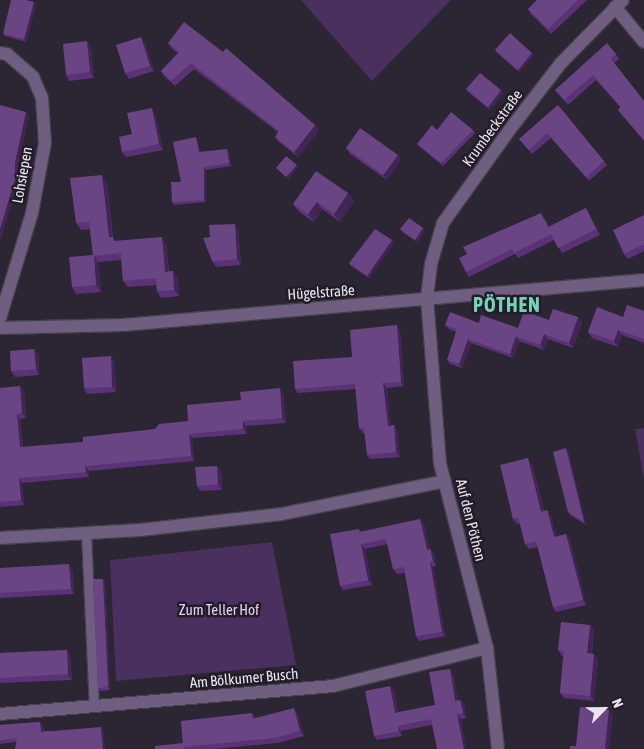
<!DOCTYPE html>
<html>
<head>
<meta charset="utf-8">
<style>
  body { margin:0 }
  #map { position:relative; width:644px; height:749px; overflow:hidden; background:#2c2533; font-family:"Asap Condensed",sans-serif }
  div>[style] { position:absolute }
  .green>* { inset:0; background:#4a305e }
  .roads { filter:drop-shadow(1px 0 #46404d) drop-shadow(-1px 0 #46404d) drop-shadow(0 1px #46404d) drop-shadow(0 -1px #46404d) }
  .lane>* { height:9px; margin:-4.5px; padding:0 4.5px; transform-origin:4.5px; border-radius:4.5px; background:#6f5e7f }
  .street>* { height:12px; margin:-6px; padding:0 6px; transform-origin:6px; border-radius:6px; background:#6f5e7f }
  .wall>* { inset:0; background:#5b3277 }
  .shaded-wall>* { inset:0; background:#422556 }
  .building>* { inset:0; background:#6a4584 }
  span { translate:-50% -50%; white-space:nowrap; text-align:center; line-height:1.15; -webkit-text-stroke:5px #231b29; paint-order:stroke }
  .street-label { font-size:15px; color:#e9e4ee }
  .park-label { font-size:15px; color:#e5cff9 }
  .district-label { font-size:20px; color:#74d3b7; font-weight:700; letter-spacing:1px }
  .north { position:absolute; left:579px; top:684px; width:50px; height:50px; -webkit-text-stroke:4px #231b29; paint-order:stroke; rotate:67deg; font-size:14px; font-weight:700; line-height:20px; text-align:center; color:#e9e4ee }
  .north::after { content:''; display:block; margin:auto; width:18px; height:22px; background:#e9e4ee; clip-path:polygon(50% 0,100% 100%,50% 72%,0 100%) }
</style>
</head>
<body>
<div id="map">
  <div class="green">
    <i style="clip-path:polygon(301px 0,451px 0,372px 81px)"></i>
    <i style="clip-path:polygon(644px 428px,644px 479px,635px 429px)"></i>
    <i style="clip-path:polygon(272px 542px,296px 665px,116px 681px,110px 560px)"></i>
  </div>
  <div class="roads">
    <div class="lane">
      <i style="left:86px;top:533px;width:173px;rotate:87.4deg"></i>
    </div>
    <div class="street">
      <i style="left:615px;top:7px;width:45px;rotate:50.4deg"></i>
      <i style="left:0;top:53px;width:7px;rotate:8deg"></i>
      <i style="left:7px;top:54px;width:35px;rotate:41deg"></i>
      <i style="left:33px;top:77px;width:23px;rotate:67deg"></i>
      <i style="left:42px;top:98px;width:45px;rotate:86.2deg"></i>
      <i style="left:45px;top:143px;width:71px;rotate:100.5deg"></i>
      <i style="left:32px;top:213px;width:110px;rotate:106.9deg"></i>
      <i style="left:0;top:328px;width:123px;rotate:-1.4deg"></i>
      <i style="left:123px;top:325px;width:523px;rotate:-4.94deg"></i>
      <i style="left:0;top:538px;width:140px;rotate:-3.3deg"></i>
      <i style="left:140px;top:530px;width:143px;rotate:-6.4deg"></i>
      <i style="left:282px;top:514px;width:166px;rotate:-11.4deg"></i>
      <i style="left:0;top:714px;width:334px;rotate:-4.8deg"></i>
      <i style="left:333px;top:686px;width:159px;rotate:-13.9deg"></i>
      <i style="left:498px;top:749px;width:102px;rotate:-96.2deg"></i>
      <i style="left:487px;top:648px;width:191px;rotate:-104.3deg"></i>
      <i style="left:440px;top:463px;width:167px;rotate:-94.5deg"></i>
      <i style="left:427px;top:297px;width:33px;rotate:-83deg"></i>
      <i style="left:431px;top:264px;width:43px;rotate:-73.7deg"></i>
      <i style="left:443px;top:223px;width:122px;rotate:-54.4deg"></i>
      <i style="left:514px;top:124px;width:77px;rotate:-52.4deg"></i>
      <i style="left:561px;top:63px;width:88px;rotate:-45.5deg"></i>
    </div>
  </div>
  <div class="wall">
    <i style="clip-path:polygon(537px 0,587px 0,551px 34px,531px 14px,528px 9px)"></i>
    <i style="clip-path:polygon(36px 5px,26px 42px,5px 36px,3px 34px)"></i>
    <i style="clip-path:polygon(141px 37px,145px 43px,154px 71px,129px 79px,125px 73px)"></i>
    <i style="clip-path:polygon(168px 43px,315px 125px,319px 130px,298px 157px,279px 142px,275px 137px,278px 132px,194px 69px,175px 86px,164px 76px,161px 71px,178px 53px,172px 49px)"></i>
    <i style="clip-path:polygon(91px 47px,94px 78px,69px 81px,66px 75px)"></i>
    <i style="clip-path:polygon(495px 50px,534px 55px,519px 72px,497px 53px)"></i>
    <i style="clip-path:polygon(616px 54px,619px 59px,614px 63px,644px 101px,644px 141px,621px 114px,618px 110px,620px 107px,596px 80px,568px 105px,555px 90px)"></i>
    <i style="clip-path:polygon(466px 89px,503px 93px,490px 110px,468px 92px)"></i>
    <i style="clip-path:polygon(558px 105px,607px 165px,589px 181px,551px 138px,532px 154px,519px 139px)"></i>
    <i style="clip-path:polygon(155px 114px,163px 150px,126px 157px,122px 152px)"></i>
    <i style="clip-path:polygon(437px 130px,473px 130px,475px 133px,443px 166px,419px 146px,417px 144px)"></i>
    <i style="clip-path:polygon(197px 140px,200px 152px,229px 151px,231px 166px,206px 170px,206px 202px,174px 205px,172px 202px)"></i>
    <i style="clip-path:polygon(346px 148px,398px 155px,401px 160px,387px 180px,350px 154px)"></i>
    <i style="clip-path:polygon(107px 182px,113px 237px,115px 241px,166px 244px,169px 271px,178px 278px,179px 296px,161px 298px,157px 291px,156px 285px,128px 287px,123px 281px,121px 260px,98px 262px,101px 292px,76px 294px,72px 287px,93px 255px,90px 229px,81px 230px,76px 223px)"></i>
    <i style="clip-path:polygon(348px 193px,354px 201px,340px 222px,322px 209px,314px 222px,299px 212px,293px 204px)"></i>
    <i style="clip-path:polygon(586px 208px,589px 214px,600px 235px,562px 253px,554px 240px,518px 258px,515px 254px,469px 277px,466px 272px,545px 219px,549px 227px)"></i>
    <i style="clip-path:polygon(644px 215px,644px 251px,628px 259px,624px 254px)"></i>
    <i style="clip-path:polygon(423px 228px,424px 231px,417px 242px,402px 232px,400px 229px)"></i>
    <i style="clip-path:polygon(238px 229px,241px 265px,216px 267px,212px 261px,210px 237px)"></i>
    <i style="clip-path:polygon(392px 240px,394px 243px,369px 278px,351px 266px,349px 263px)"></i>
    <i style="clip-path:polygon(644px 311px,644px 343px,622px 335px,618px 347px,592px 338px,588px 332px,623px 317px)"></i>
    <i style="clip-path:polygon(578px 317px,582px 323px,573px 348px,548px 339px,544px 350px,519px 341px,513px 358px,471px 343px,462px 368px,450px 364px,447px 360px,456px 332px,449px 329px,445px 325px,479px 323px,518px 328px,549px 320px)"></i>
    <i style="clip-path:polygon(400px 330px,404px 386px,387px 388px,390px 426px,394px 425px,397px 430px,400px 457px,370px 459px,367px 455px,365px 433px,363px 433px,359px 428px,356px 389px,298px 393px,295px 389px)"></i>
    <i style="clip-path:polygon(34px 349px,38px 354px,39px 375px,15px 377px,11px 371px)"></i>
    <i style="clip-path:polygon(111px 356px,114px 361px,116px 392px,87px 394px,84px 388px)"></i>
    <i style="clip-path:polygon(0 388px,24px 391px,26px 418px,20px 419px,23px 447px,83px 442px,155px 429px,188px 421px,241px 400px,283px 393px,286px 423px,246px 426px,247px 434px,192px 438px,194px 461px,89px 471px,89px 477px,22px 483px,24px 505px,0 507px)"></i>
    <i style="clip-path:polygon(568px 451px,586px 525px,570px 515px,568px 512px)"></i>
    <i style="clip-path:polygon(532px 464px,544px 511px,547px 510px,551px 516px,556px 536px,570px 539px,586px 605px,556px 612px,553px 607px,538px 547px,529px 549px,525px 544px,520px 523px,517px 524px,513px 519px)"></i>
    <i style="clip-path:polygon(217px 466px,221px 471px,222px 490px,200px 491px,197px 486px)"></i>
    <i style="clip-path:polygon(424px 524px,429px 549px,430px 549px,434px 554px,436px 566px,433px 567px,445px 636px,419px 641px,416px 636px,405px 573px,397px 574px,393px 569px,388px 544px,365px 549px,372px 585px,343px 590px,340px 586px,359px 529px,361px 532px)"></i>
    <i style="clip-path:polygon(0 568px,73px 570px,74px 594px,0 598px)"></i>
    <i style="clip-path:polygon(105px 582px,110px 690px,100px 691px,98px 688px)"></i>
    <i style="clip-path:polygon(590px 625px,594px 630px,592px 653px,598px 659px,594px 701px,564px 698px,560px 693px,563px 656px,562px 656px,558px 650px)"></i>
    <i style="clip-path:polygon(67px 650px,70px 655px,72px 680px,0 683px,0 653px)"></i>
    <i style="clip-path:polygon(450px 669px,453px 674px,458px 701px,460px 700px,464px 705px,466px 718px,401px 731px,402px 736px,377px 740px,374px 736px,390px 686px,394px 691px,398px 712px,435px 705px)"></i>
    <i style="clip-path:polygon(297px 712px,304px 736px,278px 743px,214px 749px,155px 749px,183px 743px,252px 713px,255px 718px)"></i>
    <i style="clip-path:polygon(40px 722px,43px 726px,44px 731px,104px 731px,0 744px,0 725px)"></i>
  </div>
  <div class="shaded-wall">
    <i style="clip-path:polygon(34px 2px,36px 5px,26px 42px,24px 39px)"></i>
    <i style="clip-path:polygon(141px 37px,145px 43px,154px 71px,150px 66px)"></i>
    <i style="clip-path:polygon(87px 41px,91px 47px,94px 78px,90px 72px)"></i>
    <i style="clip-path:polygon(532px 53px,534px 55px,519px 72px,518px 70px)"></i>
    <i style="clip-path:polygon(501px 90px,503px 93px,490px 110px,488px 107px)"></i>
    <i style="clip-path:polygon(152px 108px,155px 114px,163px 150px,159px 144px)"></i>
    <i style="clip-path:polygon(26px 112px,29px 116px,18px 167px,18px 183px,0 242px,0 229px)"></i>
    <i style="clip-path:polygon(315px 125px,319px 130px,298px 157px,294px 152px)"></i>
    <i style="clip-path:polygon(196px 137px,197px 140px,201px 155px,199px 152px)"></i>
    <i style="clip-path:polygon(227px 149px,229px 151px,231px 166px,229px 163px)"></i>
    <i style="clip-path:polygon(398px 155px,401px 160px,387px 180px,383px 175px)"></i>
    <i style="clip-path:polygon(297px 165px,298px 167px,288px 180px,286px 177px)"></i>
    <i style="clip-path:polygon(204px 167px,206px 170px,206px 202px,204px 200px)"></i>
    <i style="clip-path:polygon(102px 175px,107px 182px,113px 244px,109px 237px)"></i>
    <i style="clip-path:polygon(348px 193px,354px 201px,340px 222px,334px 214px)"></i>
    <i style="clip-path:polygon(317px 202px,322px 209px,314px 222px,308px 214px)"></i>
    <i style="clip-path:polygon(235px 224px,238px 229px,241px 265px,237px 259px)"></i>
    <i style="clip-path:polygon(423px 228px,424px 231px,417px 242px,415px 240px)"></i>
    <i style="clip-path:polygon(162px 237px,166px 244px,169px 278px,165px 272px)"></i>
    <i style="clip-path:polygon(392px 240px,394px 243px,369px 278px,367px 276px)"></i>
    <i style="clip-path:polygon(94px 256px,98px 262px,101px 292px,96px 285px)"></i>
    <i style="clip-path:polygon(173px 271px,178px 278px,179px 296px,174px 290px)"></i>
    <i style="clip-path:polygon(578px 317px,582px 323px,573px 348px,569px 343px)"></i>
    <i style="clip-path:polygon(397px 325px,400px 330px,404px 386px,401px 382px)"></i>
    <i style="clip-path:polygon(618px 330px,622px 335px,618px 347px,614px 341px)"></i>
    <i style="clip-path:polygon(544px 334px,548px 339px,544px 350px,540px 345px)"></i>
    <i style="clip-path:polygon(516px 337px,519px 341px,513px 358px,510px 354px)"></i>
    <i style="clip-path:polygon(468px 339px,471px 343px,462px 368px,459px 364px)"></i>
    <i style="clip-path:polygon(34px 349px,38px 354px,39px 375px,36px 369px)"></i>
    <i style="clip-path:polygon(111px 356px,114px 361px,116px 392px,112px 387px)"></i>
    <i style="clip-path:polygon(383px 383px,387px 388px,391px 431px,388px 426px)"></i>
    <i style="clip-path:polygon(20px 386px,24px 391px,26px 418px,22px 413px)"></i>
    <i style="clip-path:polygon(280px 388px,283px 393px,286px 423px,282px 418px)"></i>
    <i style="clip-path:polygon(17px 414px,20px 419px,23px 452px,20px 447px)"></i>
    <i style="clip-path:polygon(243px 421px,246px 426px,247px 434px,243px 429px)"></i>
    <i style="clip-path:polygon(394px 425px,397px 430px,400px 457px,396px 452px)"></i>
    <i style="clip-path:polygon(189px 434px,192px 438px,194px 461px,191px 456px)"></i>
    <i style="clip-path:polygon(566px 448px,568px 451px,586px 525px,584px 522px)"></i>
    <i style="clip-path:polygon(528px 458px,532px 464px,545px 517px,541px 512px)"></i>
    <i style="clip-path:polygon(85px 466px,89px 471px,89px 477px,86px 472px)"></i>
    <i style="clip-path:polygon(217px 466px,221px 471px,222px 490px,218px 484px)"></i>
    <i style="clip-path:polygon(19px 478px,22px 483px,24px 505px,21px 500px)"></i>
    <i style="clip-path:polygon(547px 510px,551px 516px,558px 542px,554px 537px)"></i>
    <i style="clip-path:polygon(420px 519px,424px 524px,430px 554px,427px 550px)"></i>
    <i style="clip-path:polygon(566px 534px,570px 539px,586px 605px,583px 600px)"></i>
    <i style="clip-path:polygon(361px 544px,365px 549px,372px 585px,368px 580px)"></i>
    <i style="clip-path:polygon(430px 549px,434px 554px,436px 566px,433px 561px)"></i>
    <i style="clip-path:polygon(430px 562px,433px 567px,445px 636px,442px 632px)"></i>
    <i style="clip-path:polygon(69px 564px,73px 570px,74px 594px,71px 589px)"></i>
    <i style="clip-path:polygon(103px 579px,105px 582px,110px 690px,108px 687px)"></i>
    <i style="clip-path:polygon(590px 625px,594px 630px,591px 658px,587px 653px)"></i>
    <i style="clip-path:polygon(67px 650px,70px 655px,72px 680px,68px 674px)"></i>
    <i style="clip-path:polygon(594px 654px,598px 659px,594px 701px,590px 696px)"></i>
    <i style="clip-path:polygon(450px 669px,453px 674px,459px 706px,455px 701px)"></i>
    <i style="clip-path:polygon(390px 686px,394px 691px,399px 718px,395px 713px)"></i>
    <i style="clip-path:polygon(460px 700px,464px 705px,466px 718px,463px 713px)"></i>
    <i style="clip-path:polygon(294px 708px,297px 712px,304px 736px,300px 731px)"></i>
    <i style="clip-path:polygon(609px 710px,613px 715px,609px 749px,605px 749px)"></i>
    <i style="clip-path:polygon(457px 714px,461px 719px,466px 749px,464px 749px)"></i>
    <i style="clip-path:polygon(40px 722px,43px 726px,44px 736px,41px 732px)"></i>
    <i style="clip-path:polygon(398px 726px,401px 731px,402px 736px,399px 731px)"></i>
    <i style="clip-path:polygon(101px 727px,104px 731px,105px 749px,103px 749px)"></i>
  </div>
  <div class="building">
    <i style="clip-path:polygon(11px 0,26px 0,34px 2px,24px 39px,3px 34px)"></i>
    <i style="clip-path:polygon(537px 0,578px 0,548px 29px,528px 9px)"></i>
    <i style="clip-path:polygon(184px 22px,223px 52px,226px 48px,315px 125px,294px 152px,275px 137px,279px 131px,191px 63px,171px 81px,161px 71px,179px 52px,168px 43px)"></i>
    <i style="clip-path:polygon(510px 33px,532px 53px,518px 70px,495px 50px)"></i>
    <i style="clip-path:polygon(141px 37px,150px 66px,125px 73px,116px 45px)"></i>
    <i style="clip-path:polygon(87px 41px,90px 72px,66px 75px,63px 44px)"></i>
    <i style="clip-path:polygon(607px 43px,616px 54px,611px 59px,644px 101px,644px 140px,618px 110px,621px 107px,593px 75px,564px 100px,555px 90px)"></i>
    <i style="clip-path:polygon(480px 73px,501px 90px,488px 107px,466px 89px)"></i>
    <i style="clip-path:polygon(0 105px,26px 112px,15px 163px,15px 179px,0 229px)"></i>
    <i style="clip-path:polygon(558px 105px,604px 161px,586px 177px,547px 133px,529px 150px,519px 139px)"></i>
    <i style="clip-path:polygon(152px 108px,159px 144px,122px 152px,119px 137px,132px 134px,127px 113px)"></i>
    <i style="clip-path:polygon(451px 112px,473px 130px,441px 163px,417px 144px,432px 125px,437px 130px)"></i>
    <i style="clip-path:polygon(360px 128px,398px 155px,383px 175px,346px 148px)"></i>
    <i style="clip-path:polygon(196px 137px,199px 152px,227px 149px,229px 163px,204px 167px,204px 200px,172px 202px,171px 182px,181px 182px,173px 142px)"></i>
    <i style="clip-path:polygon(286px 156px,297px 165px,286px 177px,276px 168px)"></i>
    <i style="clip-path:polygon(316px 171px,348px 193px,334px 214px,317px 202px,308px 214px,293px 204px)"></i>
    <i style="clip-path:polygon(102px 175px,109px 237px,113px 237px,113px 241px,162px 237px,165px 272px,173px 271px,174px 290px,157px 291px,156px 278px,123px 281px,121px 253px,94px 256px,96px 285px,72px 287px,69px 257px,93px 255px,89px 222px,76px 223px,70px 178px)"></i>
    <i style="clip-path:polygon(586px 208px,596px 229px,558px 248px,551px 234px,514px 253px,512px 249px,466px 272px,459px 258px,467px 254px,463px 247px,541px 213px,548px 227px)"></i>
    <i style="clip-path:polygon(644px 215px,644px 244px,624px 254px,613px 230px)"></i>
    <i style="clip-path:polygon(409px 218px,423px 228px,415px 240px,400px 229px)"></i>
    <i style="clip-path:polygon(235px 224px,237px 259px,212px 261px,203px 238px,210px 237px,209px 225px)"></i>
    <i style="clip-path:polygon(375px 229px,392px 240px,367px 276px,349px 263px)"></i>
    <i style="clip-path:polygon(627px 305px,644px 311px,644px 339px,618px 330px,614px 341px,588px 332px,597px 307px,623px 317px)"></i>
    <i style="clip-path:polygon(553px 309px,578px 317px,569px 343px,544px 334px,540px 345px,515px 336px,524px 311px,549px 320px)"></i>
    <i style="clip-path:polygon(450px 312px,479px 323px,481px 315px,518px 328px,510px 354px,468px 339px,459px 364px,447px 360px,457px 329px,445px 325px)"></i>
    <i style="clip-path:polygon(397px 325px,401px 382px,383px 383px,388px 426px,394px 425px,396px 452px,367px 455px,364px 428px,359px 428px,355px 384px,295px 389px,293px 361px,352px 357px,350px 330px)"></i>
    <i style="clip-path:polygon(34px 349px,36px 369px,11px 371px,10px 351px)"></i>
    <i style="clip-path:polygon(111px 356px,112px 387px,84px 388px,82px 358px)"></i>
    <i style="clip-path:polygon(20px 386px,22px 413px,17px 414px,20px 447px,83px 442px,83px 437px,155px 429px,159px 424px,188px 421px,187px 405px,241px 400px,240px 392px,280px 388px,282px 418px,243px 421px,243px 429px,189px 434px,191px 456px,85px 466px,86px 472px,19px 478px,21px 500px,0 502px,0 388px)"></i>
    <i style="clip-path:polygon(566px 448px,584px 522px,568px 512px,553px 452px)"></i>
    <i style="clip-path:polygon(528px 458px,541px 512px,547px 510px,554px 537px,566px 534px,583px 600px,553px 607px,536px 541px,525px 544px,518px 517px,513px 519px,500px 465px)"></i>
    <i style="clip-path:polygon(217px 466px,218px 484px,197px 486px,195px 467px)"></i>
    <i style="clip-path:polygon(420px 519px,427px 550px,430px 549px,433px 561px,430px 562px,442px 632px,416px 636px,404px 567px,393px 569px,386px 539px,361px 544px,368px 580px,340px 586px,330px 534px,359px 529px,359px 532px)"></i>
    <i style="clip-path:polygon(69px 564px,71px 589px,0 593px,0 568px)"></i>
    <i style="clip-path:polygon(93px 579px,103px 579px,108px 687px,98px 688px)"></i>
    <i style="clip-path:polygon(561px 622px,590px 625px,587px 653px,594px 654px,590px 696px,560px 693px,564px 651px,558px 650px)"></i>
    <i style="clip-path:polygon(67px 650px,68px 674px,0 678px,0 653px)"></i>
    <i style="clip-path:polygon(450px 669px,455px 701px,460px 700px,463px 713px,457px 714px,464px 749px,437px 749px,431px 719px,398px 726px,399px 731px,374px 736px,365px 691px,390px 686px,395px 713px,435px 705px,429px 672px)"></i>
    <i style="clip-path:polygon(580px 707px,609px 710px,605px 749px,570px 749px,570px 746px,576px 746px)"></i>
    <i style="clip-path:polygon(294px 708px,300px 731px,274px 738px,183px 747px,181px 721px,252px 713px,252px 719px)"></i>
    <i style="clip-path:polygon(40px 722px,41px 732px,101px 727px,103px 749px,15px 749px,17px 738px,0 740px,0 725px)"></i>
    <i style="clip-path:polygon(183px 743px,183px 747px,184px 749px,155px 749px,155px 746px)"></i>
  </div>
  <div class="street-label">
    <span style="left:492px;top:128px;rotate:-54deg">Krumbeckstraße</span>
    <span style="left:22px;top:175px;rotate:-80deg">Lohsiepen</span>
    <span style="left:321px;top:292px;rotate:-4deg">Hügelstraße</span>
    <span style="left:471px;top:520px;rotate:76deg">Auf den Pöthen</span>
    <span style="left:244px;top:678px;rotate:-5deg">Am Bölkumer Busch</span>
  </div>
  <div class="park-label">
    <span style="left:219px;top:610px">Zum Teller Hof</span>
  </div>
  <div class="district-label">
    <span style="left:507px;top:304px">PÖTHEN</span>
  </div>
  <div class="north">N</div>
</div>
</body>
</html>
